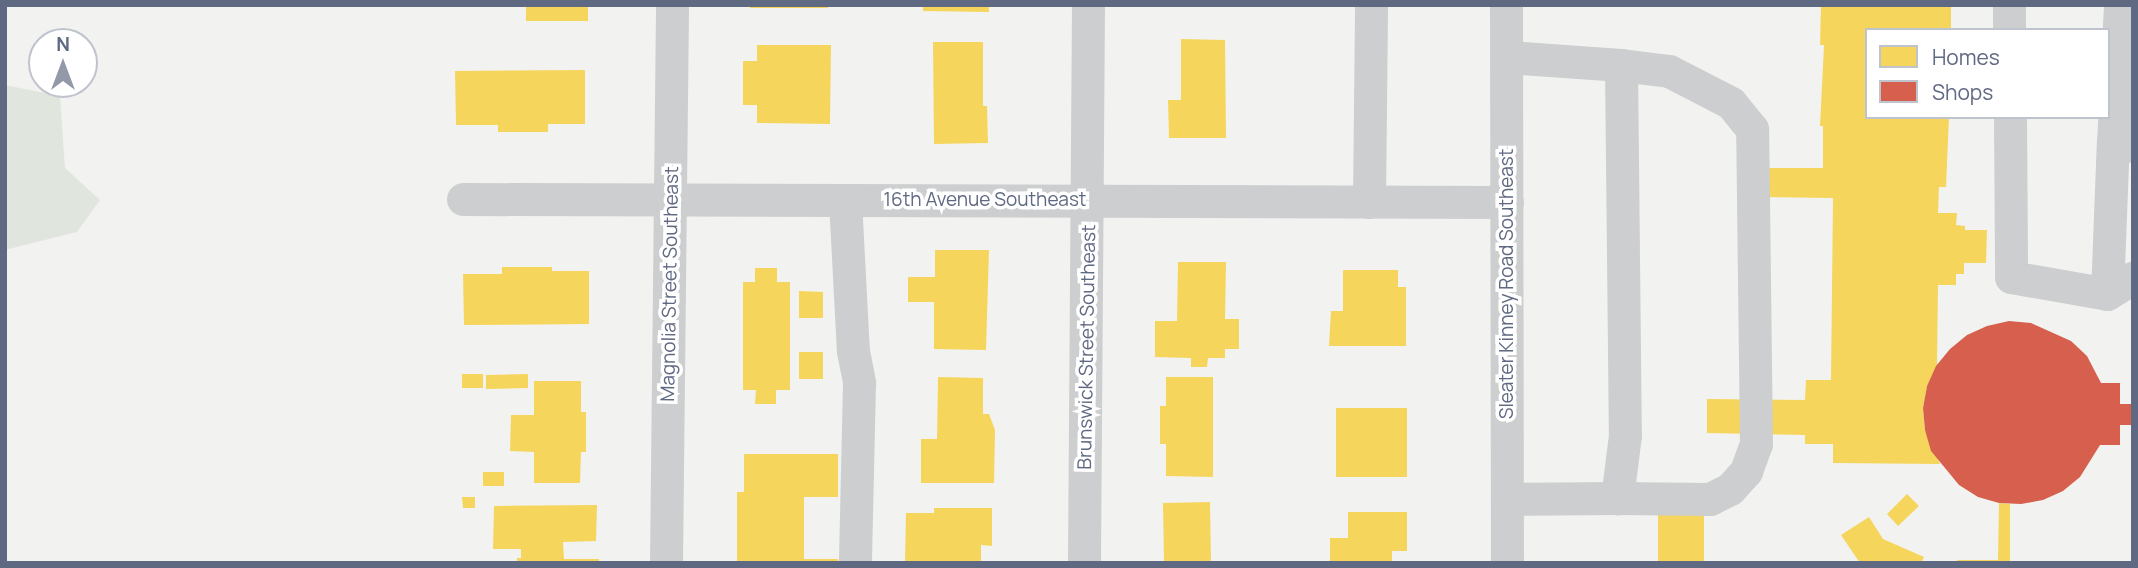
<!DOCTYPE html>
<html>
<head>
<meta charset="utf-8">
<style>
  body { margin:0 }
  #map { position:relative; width:2138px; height:568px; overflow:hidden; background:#f2f3f0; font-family:Manrope,sans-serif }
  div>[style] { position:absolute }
  .green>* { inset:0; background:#e0e6de }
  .homes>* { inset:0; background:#f6d55c }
  .shops>* { inset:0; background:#d6604d }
  .minor>* { height:33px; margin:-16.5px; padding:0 16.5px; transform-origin:16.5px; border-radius:16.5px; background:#cdcecf }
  span { translate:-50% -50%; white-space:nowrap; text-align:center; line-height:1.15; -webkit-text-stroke:7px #fff; paint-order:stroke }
  .street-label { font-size:19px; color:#606982 }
  .frame { position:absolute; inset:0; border:7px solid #606982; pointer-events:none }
  .legend { position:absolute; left:1865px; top:28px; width:245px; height:91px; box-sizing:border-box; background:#fff; border:2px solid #bfc3cd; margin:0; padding:9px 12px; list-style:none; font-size:21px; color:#606982 }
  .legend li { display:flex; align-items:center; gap:14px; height:35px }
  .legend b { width:35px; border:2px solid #bfc3cd }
  .north { position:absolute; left:28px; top:28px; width:70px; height:70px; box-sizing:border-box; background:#fff; border:2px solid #bfc3cd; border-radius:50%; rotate:0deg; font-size:19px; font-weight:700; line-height:28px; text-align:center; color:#606982 }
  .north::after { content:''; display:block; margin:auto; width:24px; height:32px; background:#9399a8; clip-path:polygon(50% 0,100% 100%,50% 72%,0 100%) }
</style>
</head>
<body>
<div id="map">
  <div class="green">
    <i style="clip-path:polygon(5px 85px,60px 96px,65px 168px,100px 200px,77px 232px,5px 250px)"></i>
  </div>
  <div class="homes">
    <i style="clip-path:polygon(526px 5px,588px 5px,588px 21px,526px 21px)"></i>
    <i style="clip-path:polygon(750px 5px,828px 5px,828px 8px,750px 8px)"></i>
    <i style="clip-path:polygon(923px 5px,989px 5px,989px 12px,923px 11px)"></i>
    <i style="clip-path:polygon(1821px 5px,1951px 5px,1951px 30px,1867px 30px,1867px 117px,1949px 117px,1946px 187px,1939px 187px,1938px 213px,1957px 213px,1956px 225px,1965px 226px,1965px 230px,1987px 230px,1986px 263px,1964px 263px,1964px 274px,1956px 274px,1956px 285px,1938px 285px,1937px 365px,1927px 386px,1923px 408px,1925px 430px,1940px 464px,1833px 463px,1833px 444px,1805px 444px,1805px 435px,1707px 433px,1707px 399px,1805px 400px,1806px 380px,1831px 380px,1833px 198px,1764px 197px,1764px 168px,1823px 168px,1823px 126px,1820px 126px,1824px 45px,1820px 45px)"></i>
    <i style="clip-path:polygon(1181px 39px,1225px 40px,1226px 138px,1169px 138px,1168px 100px,1181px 100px)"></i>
    <i style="clip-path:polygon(933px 42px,983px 42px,983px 106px,987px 106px,988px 143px,934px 144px)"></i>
    <i style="clip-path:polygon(757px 45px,831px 45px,830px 124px,757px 123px,757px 105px,743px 105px,743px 61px,757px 61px)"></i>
    <i style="clip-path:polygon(585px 70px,585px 124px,548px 124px,548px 132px,498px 132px,498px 125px,456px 125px,455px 71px)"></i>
    <i style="clip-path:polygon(935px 250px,989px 250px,986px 350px,934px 349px,934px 302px,908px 302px,908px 277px,935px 277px)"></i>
    <i style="clip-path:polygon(1178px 262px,1226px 262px,1225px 319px,1239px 319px,1239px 349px,1225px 349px,1225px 358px,1208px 358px,1207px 367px,1191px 367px,1191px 358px,1155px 357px,1155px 321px,1177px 321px)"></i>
    <i style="clip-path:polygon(502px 267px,552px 267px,552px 271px,589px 271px,589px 324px,464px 325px,463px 274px,502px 274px)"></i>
    <i style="clip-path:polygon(755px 268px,777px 268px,777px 282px,790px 282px,790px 390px,776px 390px,776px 404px,755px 404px,756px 390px,743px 390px,743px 282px,755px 282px)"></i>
    <i style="clip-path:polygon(1343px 270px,1398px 270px,1398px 287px,1406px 287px,1406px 346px,1329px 346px,1331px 311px,1343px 311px)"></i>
    <i style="clip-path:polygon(799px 291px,823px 292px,823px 318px,799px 318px)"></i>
    <i style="clip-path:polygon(799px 352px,823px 352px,823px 379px,799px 379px)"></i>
    <i style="clip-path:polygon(462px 374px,483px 374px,483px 388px,462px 388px)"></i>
    <i style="clip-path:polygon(528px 374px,528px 388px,486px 389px,486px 375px)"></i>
    <i style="clip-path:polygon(938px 377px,983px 378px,983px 414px,989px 414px,995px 430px,994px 483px,921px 483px,921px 439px,937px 439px)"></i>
    <i style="clip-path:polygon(1166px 377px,1213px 377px,1213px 477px,1166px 476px,1166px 444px,1160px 444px,1160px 406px,1166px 406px)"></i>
    <i style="clip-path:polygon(534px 381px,581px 381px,581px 412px,586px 412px,586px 452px,581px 452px,580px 483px,534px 483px,534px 452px,510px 451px,511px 415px,534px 415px)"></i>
    <i style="clip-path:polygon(1336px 408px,1407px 408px,1407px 477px,1336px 477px)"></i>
    <i style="clip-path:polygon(744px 454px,838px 454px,838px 497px,804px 497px,804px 559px,838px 559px,838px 563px,737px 562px,737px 492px,744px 492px)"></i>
    <i style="clip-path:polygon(483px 472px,504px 472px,504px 486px,483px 486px)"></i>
    <i style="clip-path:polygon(1907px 494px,1919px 506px,1898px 526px,1887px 514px)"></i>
    <i style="clip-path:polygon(462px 497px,475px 497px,475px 508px,463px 508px)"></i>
    <i style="clip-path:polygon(1210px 502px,1211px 563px,1164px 563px,1163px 503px)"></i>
    <i style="clip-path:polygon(1999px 503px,2010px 504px,2010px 563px,1957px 563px,1957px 560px,1998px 560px)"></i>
    <i style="clip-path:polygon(1658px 504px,1704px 504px,1704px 561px,1658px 561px)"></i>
    <i style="clip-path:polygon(597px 505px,596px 541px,563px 542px,564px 559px,599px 559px,599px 563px,517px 563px,517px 558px,521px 558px,521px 549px,493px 549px,494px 506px)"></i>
    <i style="clip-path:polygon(934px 508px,992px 508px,992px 546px,981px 545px,981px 563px,905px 563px,906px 513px,934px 513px)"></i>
    <i style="clip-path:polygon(1348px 512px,1407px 512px,1407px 551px,1392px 551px,1392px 563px,1330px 563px,1330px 538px,1348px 538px)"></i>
    <i style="clip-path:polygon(1869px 517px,1883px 539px,1924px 557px,1921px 563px,1860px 563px,1841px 535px)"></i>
  </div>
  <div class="shops">
    <i style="clip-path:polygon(2009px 321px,2031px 323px,2071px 341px,2087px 356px,2101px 383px,2120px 383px,2120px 404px,2133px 404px,2133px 425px,2120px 425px,2120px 445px,2100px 445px,2080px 477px,2063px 491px,2043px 500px,2021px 504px,1999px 503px,1978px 497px,1959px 485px,1931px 451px,1925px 430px,1923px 408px,1927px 386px,1936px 366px,1950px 349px,1967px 335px,1987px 326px)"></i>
  </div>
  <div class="minor">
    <i style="left:1506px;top:5px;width:558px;rotate:89.9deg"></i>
    <i style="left:2009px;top:5px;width:25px;rotate:90deg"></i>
    <i style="left:2120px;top:5px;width:136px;rotate:92.9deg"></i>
    <i style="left:2113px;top:141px;width:21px;rotate:14deg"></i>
    <i style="left:1507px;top:57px;width:114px;rotate:4deg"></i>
    <i style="left:1621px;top:65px;width:370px;rotate:89.4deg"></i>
    <i style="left:1625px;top:435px;width:64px;rotate:97.2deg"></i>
    <i style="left:1617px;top:498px;width:110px;rotate:179.5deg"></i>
    <i style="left:2010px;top:117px;width:160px;rotate:89.6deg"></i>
    <i style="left:2011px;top:277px;width:97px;rotate:10deg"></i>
    <i style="left:2107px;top:294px;width:31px;rotate:-32deg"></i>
    <i style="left:463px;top:199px;width:1044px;rotate:0.16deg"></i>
    <i style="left:845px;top:200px;width:151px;rotate:87deg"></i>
    <i style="left:853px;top:351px;width:33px;rotate:79deg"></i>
    <i style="left:859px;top:383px;width:180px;rotate:91.3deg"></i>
    <i style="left:1369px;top:202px;width:197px;rotate:-89.4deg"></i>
    <i style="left:2107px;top:294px;width:153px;rotate:-87.8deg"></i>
    <i style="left:1617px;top:498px;width:93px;rotate:0.6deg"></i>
    <i style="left:1710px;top:499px;width:22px;rotate:-27deg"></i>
    <i style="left:1730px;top:489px;width:24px;rotate:-48deg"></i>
    <i style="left:1746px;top:471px;width:29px;rotate:-70deg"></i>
    <i style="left:1756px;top:444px;width:315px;rotate:-90.7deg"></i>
    <i style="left:1752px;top:129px;width:33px;rotate:-129deg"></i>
    <i style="left:1731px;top:103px;width:70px;rotate:-152.7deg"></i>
    <i style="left:1669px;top:71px;width:48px;rotate:-172.9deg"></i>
    <i style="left:666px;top:563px;width:558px;rotate:-89.38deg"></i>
    <i style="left:1084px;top:563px;width:558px;rotate:-89.59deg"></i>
  </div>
  <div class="street-label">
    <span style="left:985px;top:200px">16th Avenue Southeast</span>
    <span style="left:670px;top:284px;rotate:-89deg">Magnolia Street Southeast</span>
    <span style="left:1507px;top:284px;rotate:-90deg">Sleater Kinney Road Southeast</span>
    <span style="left:1087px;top:347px;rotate:-89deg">Brunswick Street Southeast</span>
  </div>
  <div class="frame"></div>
  <ul class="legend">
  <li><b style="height:19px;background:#f6d55c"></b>Homes</li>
  <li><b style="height:19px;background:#d6604d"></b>Shops</li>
  </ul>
  <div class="north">N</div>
</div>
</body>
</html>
